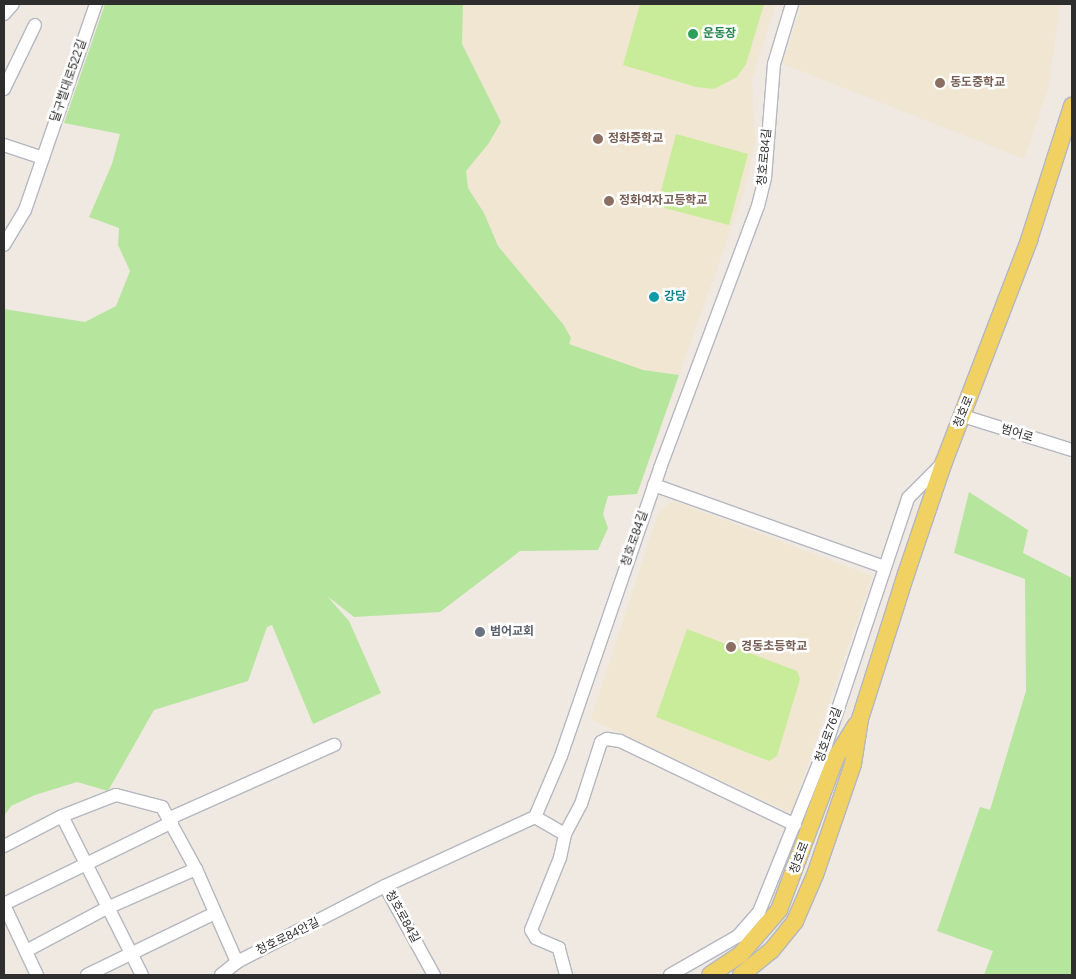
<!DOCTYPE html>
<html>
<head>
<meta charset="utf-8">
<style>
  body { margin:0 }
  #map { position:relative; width:1076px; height:979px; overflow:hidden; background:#efe9e1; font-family:Arial,"Noto Sans KR",sans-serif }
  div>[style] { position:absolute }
  .education>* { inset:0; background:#f0e6d1 }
  .green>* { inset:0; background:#b6e59e }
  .pitch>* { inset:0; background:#c9ec9a }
  .roads { filter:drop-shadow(1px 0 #b4b7c1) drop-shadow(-1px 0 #b4b7c1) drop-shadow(0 1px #b4b7c1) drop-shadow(0 -1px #b4b7c1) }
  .minor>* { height:12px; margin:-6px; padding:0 6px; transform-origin:6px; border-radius:6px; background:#fff }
  .major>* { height:16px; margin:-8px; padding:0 8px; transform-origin:8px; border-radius:8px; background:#f2d163 }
  .dots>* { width:14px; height:14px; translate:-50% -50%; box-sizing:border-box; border:2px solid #fff; border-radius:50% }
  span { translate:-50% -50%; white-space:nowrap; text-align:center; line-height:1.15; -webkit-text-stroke:5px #fff; paint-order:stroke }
  .leisure-label { font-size:12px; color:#27864d; font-weight:700 }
  .left { translate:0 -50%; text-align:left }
  .street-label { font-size:12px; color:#2e2e2e }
  .education-label { font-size:12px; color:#785e54; font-weight:700 }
  .culture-label { font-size:12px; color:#0d838f; font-weight:700 }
  .worship-label { font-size:12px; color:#5b616d; font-weight:700 }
  .frame { position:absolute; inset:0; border:5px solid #2e2e2e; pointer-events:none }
</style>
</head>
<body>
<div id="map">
  <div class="education">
    <i style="clip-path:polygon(463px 4px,775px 4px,752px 79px,755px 145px,745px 189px,679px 375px,643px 370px,569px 344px,563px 324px,498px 246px,484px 213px,468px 188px,466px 171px,489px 143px,501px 122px,462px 44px)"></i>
    <i style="clip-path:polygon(802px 4px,1060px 4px,1048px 88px,1024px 159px,783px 64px)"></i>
    <i style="clip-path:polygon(674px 501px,872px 576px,791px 813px,591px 719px,657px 517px,662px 508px)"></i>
  </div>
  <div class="green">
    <i style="clip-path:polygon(105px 4px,463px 4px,462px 44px,501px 122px,489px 143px,466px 171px,468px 188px,484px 213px,498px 246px,563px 324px,571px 338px,569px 344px,643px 370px,679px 375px,637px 494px,608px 496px,603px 514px,608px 528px,598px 550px,520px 551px,440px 612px,354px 617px,327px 596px,349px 621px,381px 693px,313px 724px,272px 625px,267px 627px,248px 681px,154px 710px,108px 791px,77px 782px,35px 795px,11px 806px,4px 816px,4px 309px,85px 322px,116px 306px,130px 271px,118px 245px,119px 228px,89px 217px,112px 164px,120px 134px,64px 123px)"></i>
    <i style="clip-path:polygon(969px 492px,1028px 530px,1023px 553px,1072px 578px,1072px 975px,984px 975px,993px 951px,937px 931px,980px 807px,990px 810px,1026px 691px,1025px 579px,954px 553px)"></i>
  </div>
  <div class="pitch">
    <i style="clip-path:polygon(640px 4px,764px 4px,746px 64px,737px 77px,714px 89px,696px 87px,623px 65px)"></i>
    <i style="clip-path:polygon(676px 134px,748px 154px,729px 225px,657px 206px)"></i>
    <i style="clip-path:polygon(687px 629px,797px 671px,800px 679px,777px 756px,769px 761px,656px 717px)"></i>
  </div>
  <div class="roads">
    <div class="minor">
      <i style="left:4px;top:14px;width:13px;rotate:-48deg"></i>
      <i style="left:4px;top:89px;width:71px;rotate:-64.2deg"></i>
      <i style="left:4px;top:145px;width:41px;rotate:18.4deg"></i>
      <i style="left:4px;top:245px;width:41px;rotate:-59deg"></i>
      <i style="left:25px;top:210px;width:218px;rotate:-71deg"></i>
      <i style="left:963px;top:416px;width:114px;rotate:17.3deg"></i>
      <i style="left:654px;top:485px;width:244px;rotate:19.6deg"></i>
      <i style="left:62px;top:816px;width:178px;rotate:63.3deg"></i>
      <i style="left:535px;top:817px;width:34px;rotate:30deg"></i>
      <i style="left:170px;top:818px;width:180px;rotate:-24deg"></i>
      <i style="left:4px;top:846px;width:65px;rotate:-27.3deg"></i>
      <i style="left:62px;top:816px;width:58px;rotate:-21.3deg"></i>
      <i style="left:116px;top:795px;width:48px;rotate:14.6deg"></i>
      <i style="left:162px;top:807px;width:71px;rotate:61.3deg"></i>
      <i style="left:196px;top:869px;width:102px;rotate:66.2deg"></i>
      <i style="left:385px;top:886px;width:102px;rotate:61.2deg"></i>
      <i style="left:4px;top:904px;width:187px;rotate:-26deg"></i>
      <i style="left:4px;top:905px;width:77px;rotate:64.8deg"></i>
      <i style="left:26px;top:951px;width:92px;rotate:-28deg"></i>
      <i style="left:107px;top:908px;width:97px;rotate:-23.7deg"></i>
      <i style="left:87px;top:975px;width:142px;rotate:-25.8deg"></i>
      <i style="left:221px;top:975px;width:21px;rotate:-39deg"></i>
      <i style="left:237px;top:962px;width:166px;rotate:-27.2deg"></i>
      <i style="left:385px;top:886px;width:165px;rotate:-24.7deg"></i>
      <i style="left:535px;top:817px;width:66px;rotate:-66.9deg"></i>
      <i style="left:561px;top:756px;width:305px;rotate:-71deg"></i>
      <i style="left:660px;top:468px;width:280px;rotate:-69.5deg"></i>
      <i style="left:758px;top:206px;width:29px;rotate:-76deg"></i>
      <i style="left:765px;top:178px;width:114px;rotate:-85.5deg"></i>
      <i style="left:774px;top:64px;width:63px;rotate:-73.3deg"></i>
      <i style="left:566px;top:975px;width:28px;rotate:-105deg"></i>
      <i style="left:559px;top:948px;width:25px;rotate:-157deg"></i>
      <i style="left:536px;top:938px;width:9px;rotate:-122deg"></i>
      <i style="left:531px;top:930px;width:78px;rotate:-68.1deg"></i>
      <i style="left:560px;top:858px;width:25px;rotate:-78deg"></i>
      <i style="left:565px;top:834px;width:34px;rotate:-62deg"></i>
      <i style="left:581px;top:804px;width:65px;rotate:-72.1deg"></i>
      <i style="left:601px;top:742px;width:7px;rotate:-27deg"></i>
      <i style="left:607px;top:739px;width:13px;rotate:9deg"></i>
      <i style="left:620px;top:741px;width:194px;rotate:25.6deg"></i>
      <i style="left:670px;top:975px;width:78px;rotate:-29.8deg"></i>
      <i style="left:738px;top:936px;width:32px;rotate:-49deg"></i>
      <i style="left:759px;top:912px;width:180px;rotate:-68.1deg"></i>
      <i style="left:826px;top:745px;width:260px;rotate:-71.6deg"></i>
      <i style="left:908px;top:498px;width:48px;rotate:-45deg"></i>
    </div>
    <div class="major">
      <i style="left:710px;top:975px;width:36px;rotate:-34deg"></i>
      <i style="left:740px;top:955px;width:60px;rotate:-49.1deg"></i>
      <i style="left:779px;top:910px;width:163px;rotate:-69.6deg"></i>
      <i style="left:836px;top:757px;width:38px;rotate:-58deg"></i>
      <i style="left:741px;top:975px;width:38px;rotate:-39deg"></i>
      <i style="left:771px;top:951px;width:38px;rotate:-51deg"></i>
      <i style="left:795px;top:921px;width:50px;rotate:-66.5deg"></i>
      <i style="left:815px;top:875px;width:117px;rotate:-71.1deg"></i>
      <i style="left:853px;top:764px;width:46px;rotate:-81.2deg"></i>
      <i style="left:860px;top:719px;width:152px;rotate:-72.4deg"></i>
      <i style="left:906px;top:574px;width:118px;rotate:-71.3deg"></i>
      <i style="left:944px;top:462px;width:238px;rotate:-69deg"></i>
      <i style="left:1029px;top:240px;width:141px;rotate:-72.2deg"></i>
    </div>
  </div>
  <div class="dots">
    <i style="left:693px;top:34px;background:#2e9e5b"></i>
    <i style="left:940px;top:83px;background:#8d6e63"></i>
    <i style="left:598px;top:139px;background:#8d6e63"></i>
    <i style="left:609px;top:201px;background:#8d6e63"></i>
    <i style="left:654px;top:297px;background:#0f9aa8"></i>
    <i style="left:480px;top:632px;background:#6b7280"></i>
    <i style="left:731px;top:647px;background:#8d6e63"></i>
  </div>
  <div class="leisure-label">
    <span class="left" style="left:703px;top:34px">운동장</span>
  </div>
  <div class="street-label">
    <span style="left:69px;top:81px;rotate:-71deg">달구벌대로522길</span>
    <span style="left:765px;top:157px;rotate:-85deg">청호로84길</span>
    <span style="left:964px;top:412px;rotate:-68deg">청호로</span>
    <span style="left:1017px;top:434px;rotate:17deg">범어로</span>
    <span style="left:635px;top:539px;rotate:-71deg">청호로84길</span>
    <span style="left:829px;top:735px;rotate:-71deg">청호로76길</span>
    <span style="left:800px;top:858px;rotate:-69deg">청호로</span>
    <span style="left:402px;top:917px;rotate:61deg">청호로84길</span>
    <span style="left:288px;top:937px;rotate:-26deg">청호로84안길</span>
  </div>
  <div class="education-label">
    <span class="left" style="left:950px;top:83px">동도중학교</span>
    <span class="left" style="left:608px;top:139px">정화중학교</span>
    <span class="left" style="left:619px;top:201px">정화여자고등학교</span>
    <span class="left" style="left:741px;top:647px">경동초등학교</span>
  </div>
  <div class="culture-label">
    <span class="left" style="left:664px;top:297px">강당</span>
  </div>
  <div class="worship-label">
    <span class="left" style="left:490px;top:632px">범어교회</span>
  </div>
  <div class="frame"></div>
</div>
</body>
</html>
